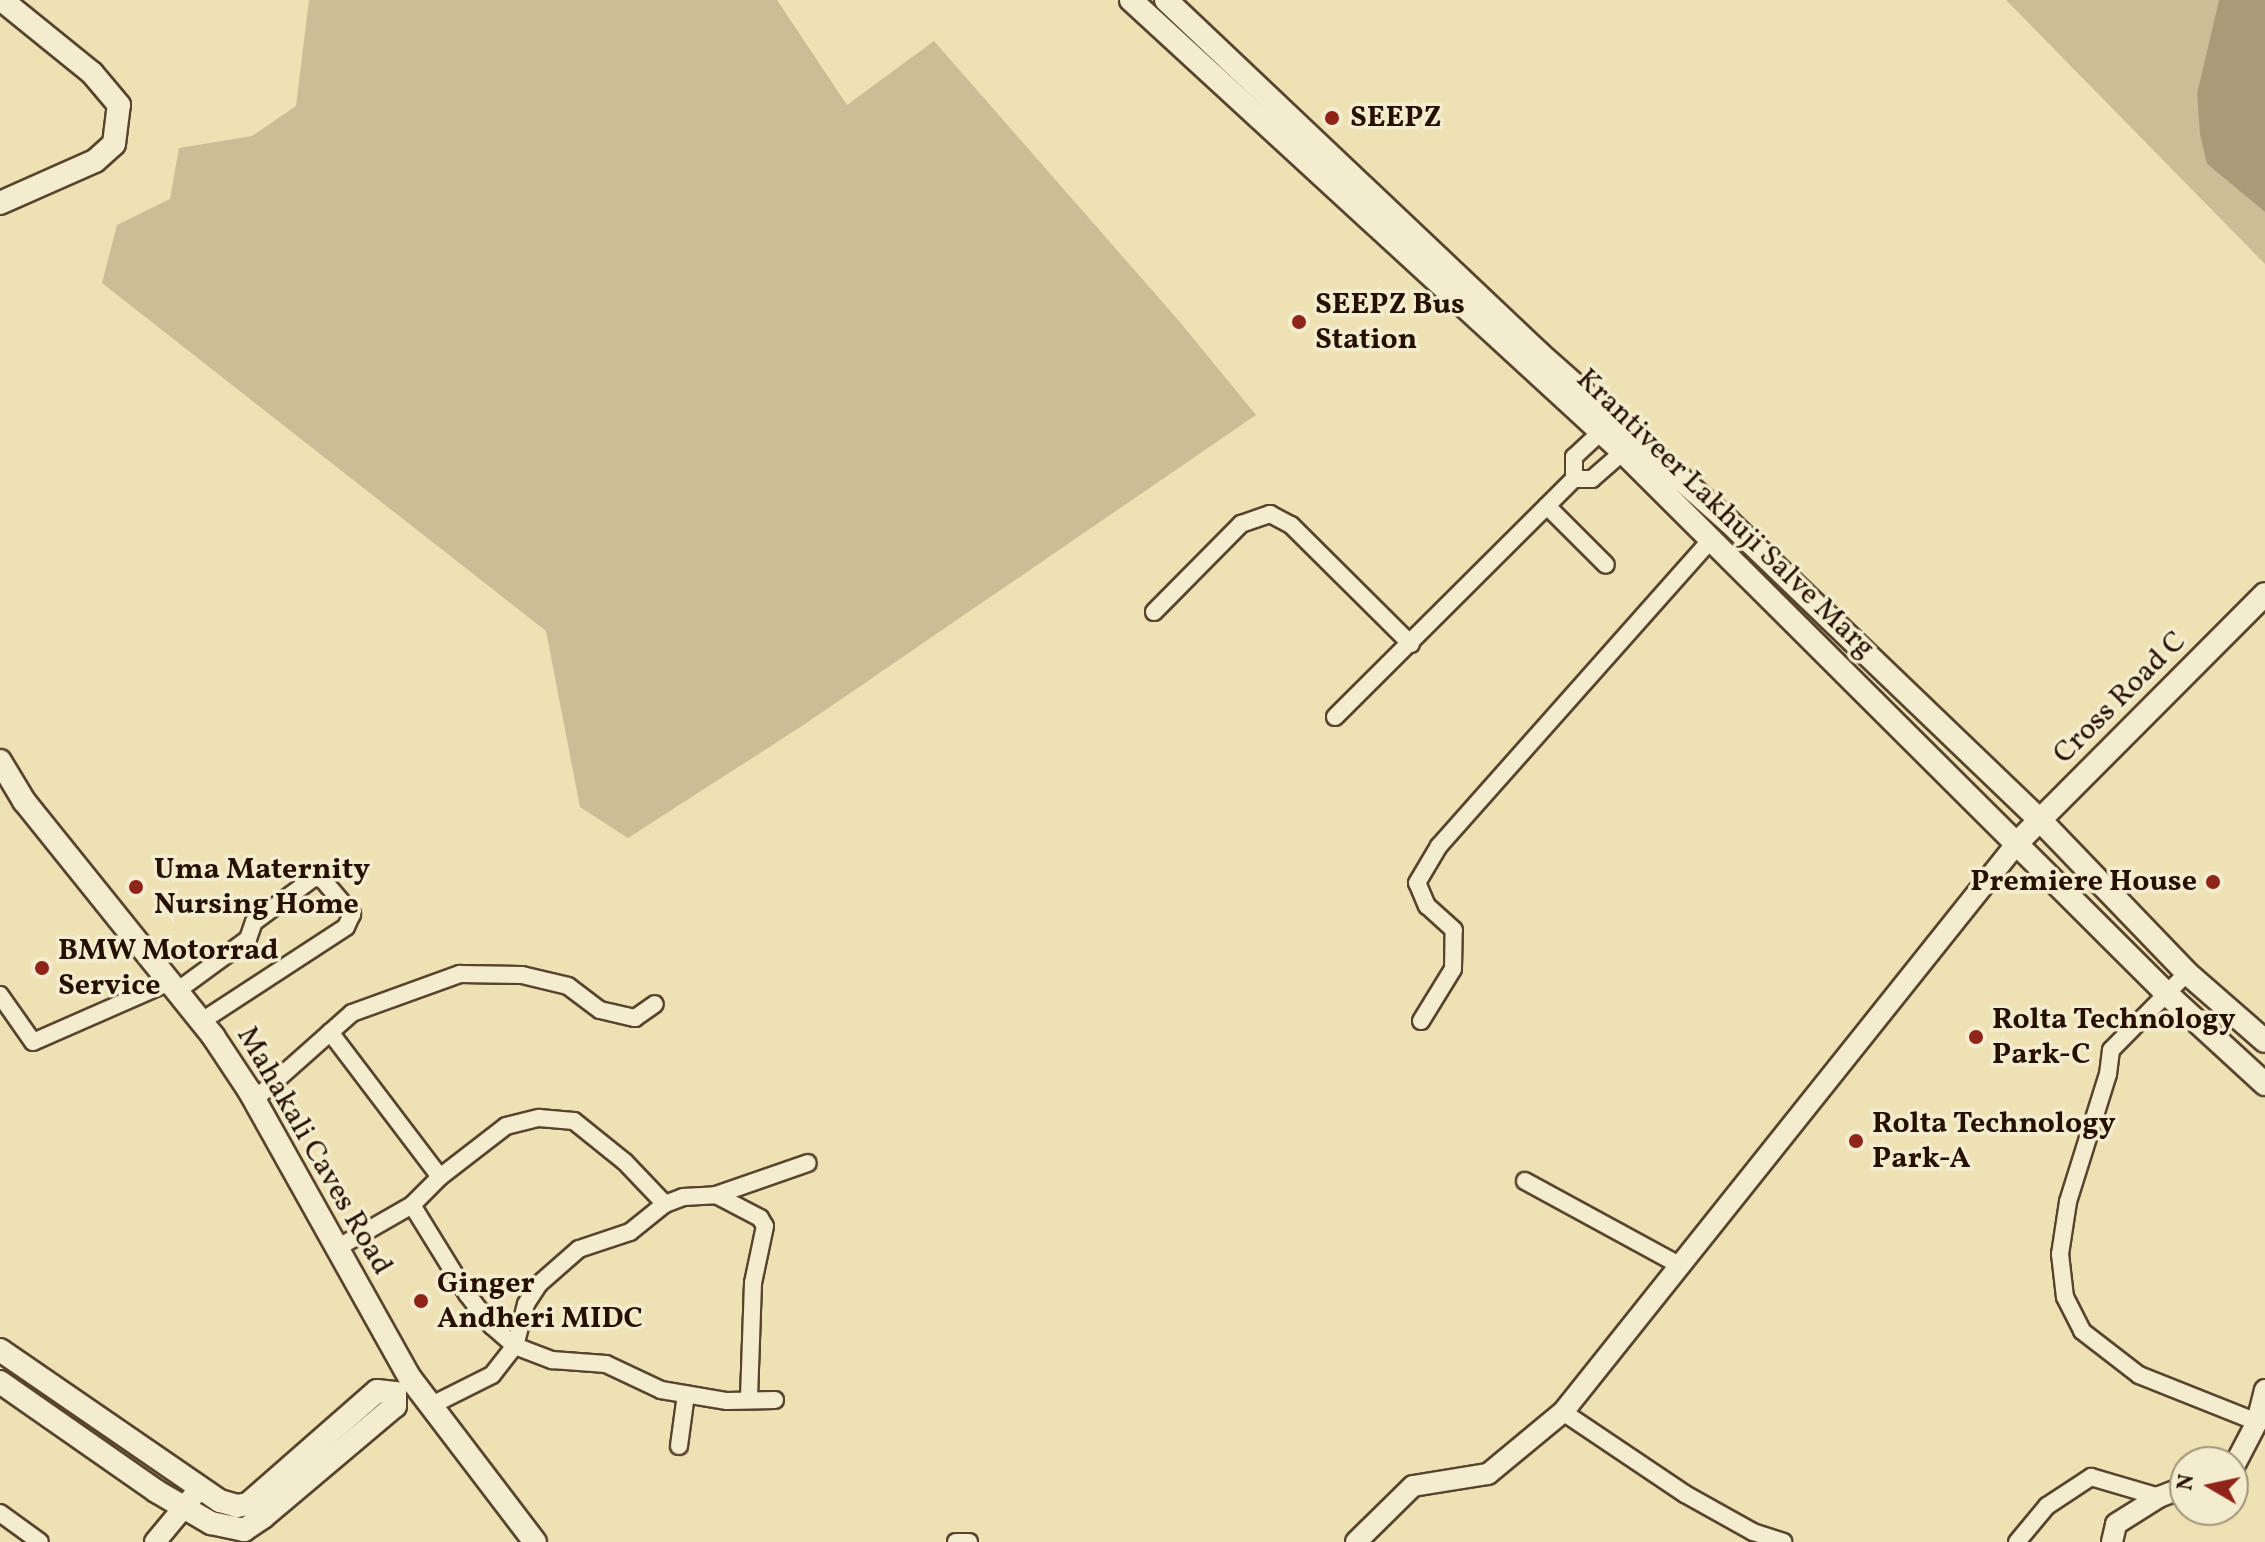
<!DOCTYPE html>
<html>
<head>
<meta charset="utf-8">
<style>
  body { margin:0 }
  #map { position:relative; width:2265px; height:1542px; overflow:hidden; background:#eee1b4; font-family:Vollkorn,serif }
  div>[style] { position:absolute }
  .green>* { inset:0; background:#ccbd96 }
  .water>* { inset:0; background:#aa9a77 }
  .roads { filter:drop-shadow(2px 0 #58442e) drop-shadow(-2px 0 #58442e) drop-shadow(0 2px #58442e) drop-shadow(0 -2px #58442e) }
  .minor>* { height:16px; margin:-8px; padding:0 8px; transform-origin:8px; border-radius:8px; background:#f4ecce }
  .tertiary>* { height:20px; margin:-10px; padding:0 10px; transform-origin:10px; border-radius:10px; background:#f4ecce }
  .secondary>* { height:22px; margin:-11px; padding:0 11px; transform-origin:11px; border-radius:11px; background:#f4ecce }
  .dots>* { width:22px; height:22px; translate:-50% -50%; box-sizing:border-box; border:4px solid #f4ecce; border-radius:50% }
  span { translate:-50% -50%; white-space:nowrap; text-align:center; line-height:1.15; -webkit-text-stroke:7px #f4ecce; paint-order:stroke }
  .poi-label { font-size:30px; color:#261002; font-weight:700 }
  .left { translate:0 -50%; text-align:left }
  .right { translate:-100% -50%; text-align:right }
  .street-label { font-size:30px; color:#261002 }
  .north { position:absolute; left:2169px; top:1446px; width:80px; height:80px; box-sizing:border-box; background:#f4ecce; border:2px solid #a2947c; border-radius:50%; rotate:279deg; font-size:22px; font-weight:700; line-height:32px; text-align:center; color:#261002 }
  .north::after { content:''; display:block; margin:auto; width:28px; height:36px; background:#8f2418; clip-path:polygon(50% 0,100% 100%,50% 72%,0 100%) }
</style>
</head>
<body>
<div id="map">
  <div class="green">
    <i style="clip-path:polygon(309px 0,777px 0,847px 105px,934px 41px,1179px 321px,1256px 415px,805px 724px,628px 838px,580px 807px,546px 631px,102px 283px,117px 225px,170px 199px,179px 148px,252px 136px,296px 106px)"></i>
    <i style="clip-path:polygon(2006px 0,2219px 0,2197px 93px,2207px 164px,2265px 212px,2265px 264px)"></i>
  </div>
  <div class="water">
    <i style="clip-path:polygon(2219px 0,2265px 0,2265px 212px,2207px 164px,2200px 134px,2197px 93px)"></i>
  </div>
  <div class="roads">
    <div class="minor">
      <i style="left:1574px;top:479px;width:18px"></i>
      <i style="left:1592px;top:479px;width:41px;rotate:-41.1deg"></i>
      <i style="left:1547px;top:506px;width:83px;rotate:45deg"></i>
      <i style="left:1154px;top:612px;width:124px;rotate:-45.3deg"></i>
      <i style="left:1241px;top:524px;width:31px;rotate:-19deg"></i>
      <i style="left:1270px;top:514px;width:24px;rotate:28deg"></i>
      <i style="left:1291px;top:525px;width:169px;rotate:44.8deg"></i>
      <i style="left:1335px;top:717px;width:337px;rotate:-44.9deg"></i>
      <i style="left:1574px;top:479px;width:22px;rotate:-90deg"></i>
      <i style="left:1574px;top:457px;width:37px;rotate:-43deg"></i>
      <i style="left:2187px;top:973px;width:108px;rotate:134.6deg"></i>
      <i style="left:2111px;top:1050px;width:24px;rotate:97deg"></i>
      <i style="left:2108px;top:1074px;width:134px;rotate:107.4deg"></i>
      <i style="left:2068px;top:1202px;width:53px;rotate:98.7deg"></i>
      <i style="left:2060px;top:1254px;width:43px;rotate:83.4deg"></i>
      <i style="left:2065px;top:1297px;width:38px;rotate:63deg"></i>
      <i style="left:2082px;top:1331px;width:72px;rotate:37.7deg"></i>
      <i style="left:2139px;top:1375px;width:127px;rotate:21.7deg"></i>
      <i style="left:177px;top:991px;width:88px;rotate:-36.2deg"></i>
      <i style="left:248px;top:939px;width:18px;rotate:-71deg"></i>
      <i style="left:254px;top:922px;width:76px;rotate:-36.4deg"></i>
      <i style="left:315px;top:877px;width:9px;rotate:21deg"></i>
      <i style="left:323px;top:880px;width:45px;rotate:49.5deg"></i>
      <i style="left:352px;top:914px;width:14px;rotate:115deg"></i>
      <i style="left:346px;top:927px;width:172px;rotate:146.9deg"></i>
      <i style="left:0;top:995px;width:57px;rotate:54.9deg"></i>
      <i style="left:33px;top:1042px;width:150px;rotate:-23.7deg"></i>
      <i style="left:1421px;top:1021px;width:61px;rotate:-58.4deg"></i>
      <i style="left:1453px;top:969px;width:39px;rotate:-89deg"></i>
      <i style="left:1454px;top:930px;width:36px;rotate:-138deg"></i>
      <i style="left:1427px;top:906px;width:25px;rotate:-113deg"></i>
      <i style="left:1417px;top:883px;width:43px;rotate:-59.3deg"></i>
      <i style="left:1439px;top:846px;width:412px;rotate:-48.4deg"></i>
      <i style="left:330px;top:1032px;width:182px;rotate:52.8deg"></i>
      <i style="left:254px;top:1100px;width:131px;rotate:-41.6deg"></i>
      <i style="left:352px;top:1013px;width:115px;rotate:-19.9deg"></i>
      <i style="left:460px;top:974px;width:62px;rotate:0.9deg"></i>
      <i style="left:522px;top:975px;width:47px;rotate:13.4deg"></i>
      <i style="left:568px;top:986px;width:40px;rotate:37deg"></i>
      <i style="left:600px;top:1010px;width:36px;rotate:13deg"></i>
      <i style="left:635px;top:1018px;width:24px;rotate:-35deg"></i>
      <i style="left:1525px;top:1181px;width:178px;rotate:28.6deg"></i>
      <i style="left:716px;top:1195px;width:50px;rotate:27.6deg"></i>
      <i style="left:760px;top:1218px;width:9px;rotate:58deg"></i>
      <i style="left:765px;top:1226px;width:58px;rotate:101.9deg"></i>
      <i style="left:753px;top:1283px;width:117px;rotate:92deg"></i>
      <i style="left:412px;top:1205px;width:105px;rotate:58.3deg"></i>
      <i style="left:467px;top:1294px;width:41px;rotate:52deg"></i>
      <i style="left:492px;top:1326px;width:30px;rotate:41deg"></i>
      <i style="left:515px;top:1346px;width:40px;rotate:21deg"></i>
      <i style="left:552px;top:1360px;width:54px;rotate:4.2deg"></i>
      <i style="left:606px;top:1364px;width:61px;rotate:25.3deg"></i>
      <i style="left:661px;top:1390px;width:67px;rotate:9.5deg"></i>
      <i style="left:727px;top:1401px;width:48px;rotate:-1.2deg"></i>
      <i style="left:337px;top:1248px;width:86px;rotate:-29.8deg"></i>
      <i style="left:412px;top:1205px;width:40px;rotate:-45deg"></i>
      <i style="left:440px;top:1177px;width:83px;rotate:-37.7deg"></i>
      <i style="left:506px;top:1126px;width:34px;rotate:-14deg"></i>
      <i style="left:539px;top:1118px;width:35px;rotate:5deg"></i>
      <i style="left:574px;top:1121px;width:65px;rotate:38.8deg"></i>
      <i style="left:625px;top:1162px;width:58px;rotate:46.4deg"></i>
      <i style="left:432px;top:1405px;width:67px;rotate:-26.6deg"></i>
      <i style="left:492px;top:1375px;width:37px;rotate:-52deg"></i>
      <i style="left:515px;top:1346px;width:43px;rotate:-75.3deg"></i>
      <i style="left:526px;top:1304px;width:24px;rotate:-57deg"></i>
      <i style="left:539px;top:1284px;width:53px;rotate:-41.2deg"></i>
      <i style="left:579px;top:1249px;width:54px;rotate:-18.4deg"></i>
      <i style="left:630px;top:1232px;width:45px;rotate:-38.7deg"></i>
      <i style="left:665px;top:1204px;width:19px;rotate:-21deg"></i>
      <i style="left:683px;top:1197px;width:33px;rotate:-3deg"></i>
      <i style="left:716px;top:1195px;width:97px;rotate:-19.2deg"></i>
      <i style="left:1563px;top:1412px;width:147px;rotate:33.9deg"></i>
      <i style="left:1685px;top:1494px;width:78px;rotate:29.2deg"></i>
      <i style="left:1753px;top:1532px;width:32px;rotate:18deg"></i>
      <i style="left:679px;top:1446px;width:52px;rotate:-82.3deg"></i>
      <i style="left:0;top:1513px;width:49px;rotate:35.9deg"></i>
      <i style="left:956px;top:1542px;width:13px"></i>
      <i style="left:2017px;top:1542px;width:47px;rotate:-50.2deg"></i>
      <i style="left:2047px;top:1506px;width:53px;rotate:-33.4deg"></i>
      <i style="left:2091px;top:1477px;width:71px;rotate:16.4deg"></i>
    </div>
    <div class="tertiary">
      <i style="left:2233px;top:1468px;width:52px;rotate:-62.4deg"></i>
      <i style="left:2257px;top:1422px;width:33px;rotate:-76deg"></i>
      <i style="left:155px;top:1542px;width:70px;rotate:-50.2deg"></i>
      <i style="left:1356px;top:1542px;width:80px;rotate:-44.5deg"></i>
      <i style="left:1413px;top:1486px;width:76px;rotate:-9.1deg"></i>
      <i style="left:1488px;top:1474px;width:97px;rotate:-39.6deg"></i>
      <i style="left:1563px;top:1412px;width:728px;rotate:-51.41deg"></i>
      <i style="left:2112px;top:1542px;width:18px;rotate:-77deg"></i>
      <i style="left:2116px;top:1524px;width:51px;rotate:-32.1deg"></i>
      <i style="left:2159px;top:1497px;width:28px;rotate:-21deg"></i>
    </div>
    <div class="secondary">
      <i style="left:1131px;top:0;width:668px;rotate:42.57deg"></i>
      <i style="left:1623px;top:452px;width:768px;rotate:44.89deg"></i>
      <i style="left:2167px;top:994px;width:133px;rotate:42.6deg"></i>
      <i style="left:1166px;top:0;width:515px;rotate:43.43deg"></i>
      <i style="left:1540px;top:354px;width:251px;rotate:41.6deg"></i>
      <i style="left:1728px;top:521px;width:432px;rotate:43.8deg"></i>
      <i style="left:2040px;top:820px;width:212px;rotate:46.1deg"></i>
      <i style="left:2187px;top:973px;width:103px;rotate:41.1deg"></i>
      <i style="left:0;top:203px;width:104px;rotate:-23.9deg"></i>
      <i style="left:95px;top:161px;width:25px;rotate:-42deg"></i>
      <i style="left:114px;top:144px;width:39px;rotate:-83deg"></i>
      <i style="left:119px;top:105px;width:42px;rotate:-130.2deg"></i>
      <i style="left:92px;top:73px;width:116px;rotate:-141deg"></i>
      <i style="left:0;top:761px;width:47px;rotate:59deg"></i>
      <i style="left:24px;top:801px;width:302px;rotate:51.2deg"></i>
      <i style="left:213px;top:1036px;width:67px;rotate:56.5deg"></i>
      <i style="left:250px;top:1092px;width:328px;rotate:60.8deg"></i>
      <i style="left:410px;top:1378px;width:206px;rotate:52.7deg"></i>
      <i style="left:2017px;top:843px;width:351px;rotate:-45.1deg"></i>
      <i style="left:0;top:1350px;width:267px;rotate:34.5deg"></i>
      <i style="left:220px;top:1501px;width:18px;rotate:16deg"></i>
      <i style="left:237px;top:1506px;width:11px;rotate:-10deg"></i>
      <i style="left:248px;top:1504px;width:171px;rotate:-41.2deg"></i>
      <i style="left:377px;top:1391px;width:18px;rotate:6deg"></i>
      <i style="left:0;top:1382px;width:190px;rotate:34.9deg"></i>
      <i style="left:156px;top:1491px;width:64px;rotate:30.2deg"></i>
      <i style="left:211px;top:1523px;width:34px;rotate:12deg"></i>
      <i style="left:244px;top:1530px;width:23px;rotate:-34deg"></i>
      <i style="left:263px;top:1517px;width:172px;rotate:-40.1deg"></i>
      <i style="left:395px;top:1406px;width:13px;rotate:-90deg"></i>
    </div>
  </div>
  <div class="dots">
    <i style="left:1332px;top:118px;background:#8f2418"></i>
    <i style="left:1299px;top:322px;background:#8f2418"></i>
    <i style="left:2213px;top:882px;background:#8f2418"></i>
    <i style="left:136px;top:887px;background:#8f2418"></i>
    <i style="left:42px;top:968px;background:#8f2418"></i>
    <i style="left:1976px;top:1037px;background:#8f2418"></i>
    <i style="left:1856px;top:1141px;background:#8f2418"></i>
    <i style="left:421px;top:1301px;background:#8f2418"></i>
  </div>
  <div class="poi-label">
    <span class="left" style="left:1350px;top:118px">SEEPZ</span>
    <span class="left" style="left:1315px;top:322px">SEEPZ Bus<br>Station</span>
    <span class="left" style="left:154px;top:887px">Uma Maternity<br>Nursing Home</span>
    <span class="right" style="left:2197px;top:882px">Premiere House</span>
    <span class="left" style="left:58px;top:968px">BMW Motorrad<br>Service</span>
    <span class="left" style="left:1992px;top:1037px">Rolta Technology<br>Park-C</span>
    <span class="left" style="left:1872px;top:1141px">Rolta Technology<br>Park-A</span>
    <span class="left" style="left:437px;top:1301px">Ginger<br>Andheri MIDC</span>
  </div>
  <div class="street-label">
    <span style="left:1725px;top:514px;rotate:44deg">Krantiveer Lakhuji Salve Marg</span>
    <span style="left:2120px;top:698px;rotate:-45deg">Cross Road C</span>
    <span style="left:314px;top:1151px;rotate:60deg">Mahakali Caves Road</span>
  </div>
  <div class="north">N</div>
</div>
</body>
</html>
